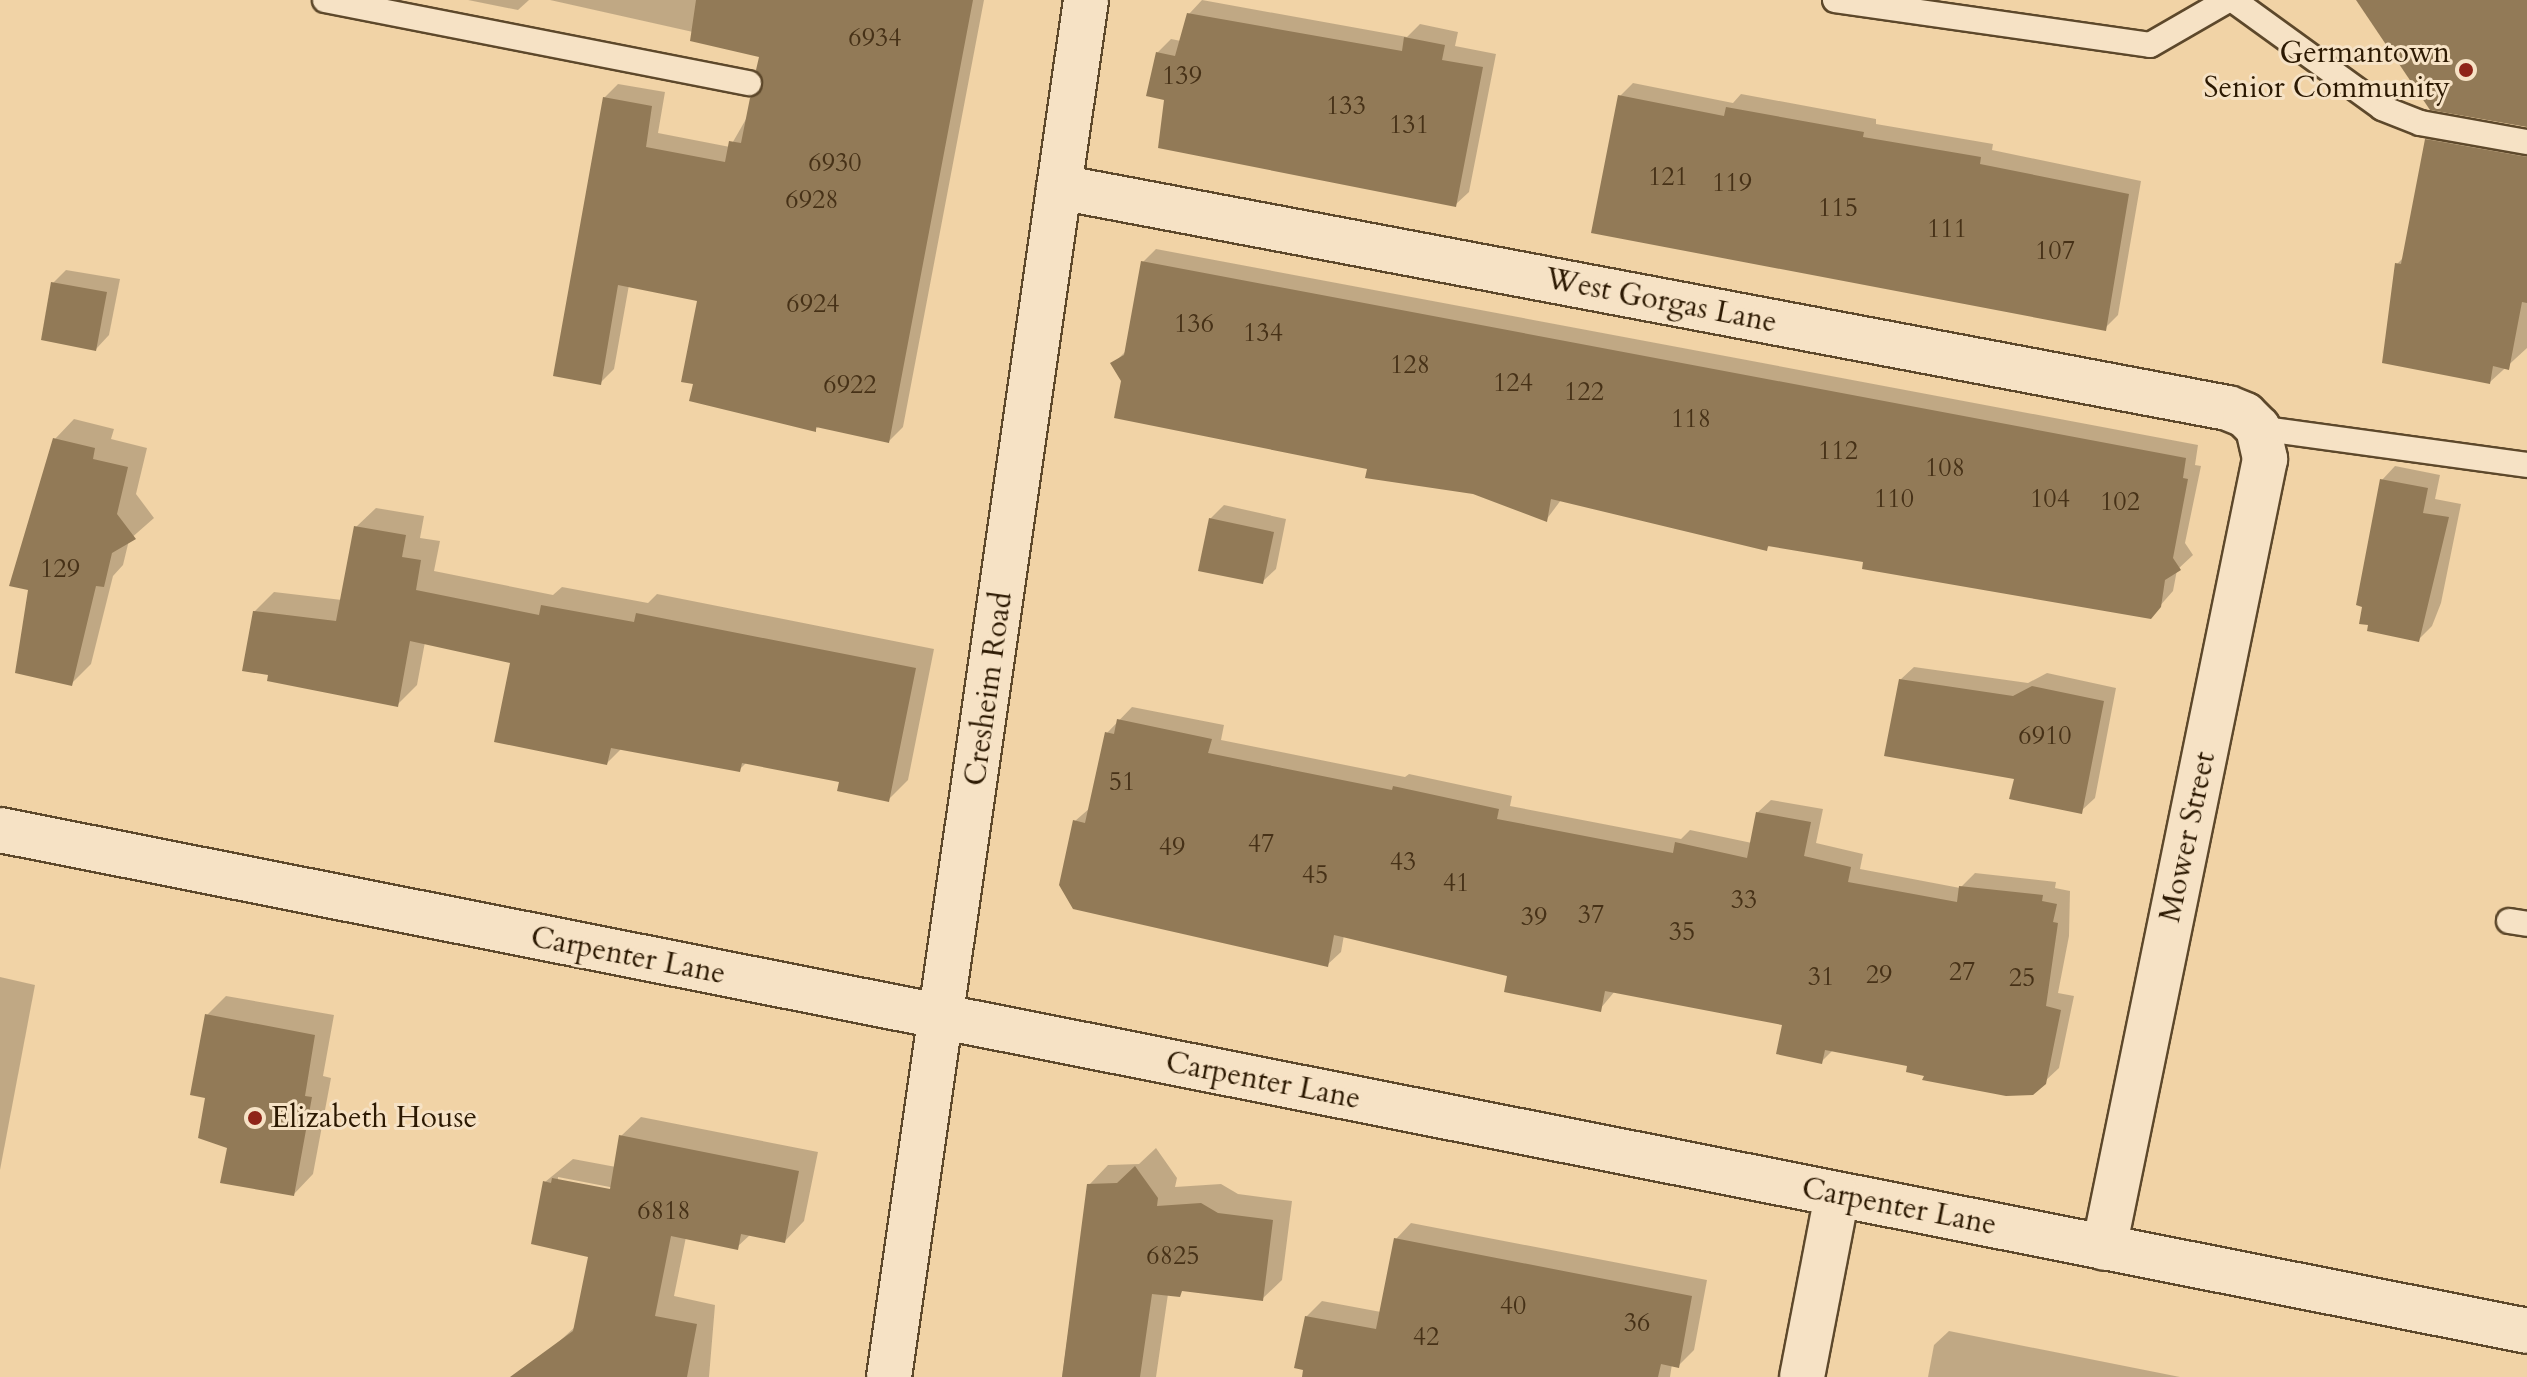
<!DOCTYPE html>
<html>
<head>
<meta charset="utf-8">
<style>
  body { margin:0 }
  #map { position:relative; width:2527px; height:1377px; overflow:hidden; background:#f1d3a6; font-family:Cardo,serif }
  div>[style] { position:absolute }
  .shadow>* { inset:0; background:#0003 }
  .building>* { inset:0; background:#927a57 }
  .roads { filter:drop-shadow(2px 0 #5d482b) drop-shadow(-2px 0 #5d482b) drop-shadow(0 2px #5d482b) drop-shadow(0 -2px #5d482b) }
  .service>* { height:24px; margin:-12px; padding:0 12px; transform-origin:12px; border-radius:12px; background:#f6e2c5 }
  .minor>* { height:44px; margin:-22px; padding:0 22px; transform-origin:22px; border-radius:22px; background:#f6e2c5 }
  .dots>* { width:22px; height:22px; translate:-50% -50%; box-sizing:border-box; border:4px solid #f6e2c5; border-radius:50% }
  span { translate:-50% -50%; white-space:nowrap; text-align:center; line-height:1.15; -webkit-text-stroke:6px #f6e2c5; paint-order:stroke }
  .number-label { font-size:26px; color:#463117 }
  .number-label span { -webkit-text-stroke-width:0 }
  .poi-label { font-size:30px; color:#2c1902 }
  .right { translate:-100% -50%; text-align:right }
  .left { translate:0 -50%; text-align:left }
  .street-label { font-size:30px; color:#2c1902 }
</style>
</head>
<body>
<div id="map">
  <div class="shadow">
    <i style="clip-path:polygon(468px 0,529px 0,518px 10px)"></i>
    <i style="clip-path:polygon(550px 0,984px 0,903px 427px,889px 441px,819px 426px,815px 430px,696px 383px,699px 299px,629px 285px,614px 369px,600px 383px,604px 98px,618px 84px,665px 92px,658px 133px,730px 147px,765px 86px,761px 55px,693px 32px)"></i>
    <i style="clip-path:polygon(1202px 0,1407px 37px,1420px 24px,1458px 32px,1455px 46px,1496px 54px,1469px 192px,1455px 205px,1166px 98px,1157px 53px,1171px 39px,1181px 41px,1189px 14px)"></i>
    <i style="clip-path:polygon(1633px 83px,1733px 103px,1741px 94px,1876px 119px,1876px 124px,1993px 144px,1992px 150px,2141px 181px,2118px 315px,2105px 328px,1620px 96px)"></i>
    <i style="clip-path:polygon(2446px 120px,2527px 135px,2527px 348px,2490px 382px,2397px 264px,2404px 257px,2427px 140px)"></i>
    <i style="clip-path:polygon(1156px 249px,2198px 445px,2195px 465px,2201px 466px,2185px 543px,2193px 555px,2177px 570px,2173px 591px,2150px 617px,1865px 561px,1770px 545px,1766px 549px,1561px 500px,1546px 520px,1473px 492px,1370px 467px,1123px 380px,1113px 364px,1127px 350px,1143px 262px)"></i>
    <i style="clip-path:polygon(66px 270px,120px 279px,109px 335px,96px 349px,53px 283px)"></i>
    <i style="clip-path:polygon(74px 419px,114px 429px,111px 439px,147px 448px,136px 494px,154px 518px,129px 540px,123px 565px,113px 576px,91px 664px,71px 684px,55px 439px)"></i>
    <i style="clip-path:polygon(2395px 466px,2440px 475px,2435px 499px,2461px 504px,2441px 603px,2432px 626px,2418px 640px,2382px 480px)"></i>
    <i style="clip-path:polygon(1224px 505px,1286px 519px,1276px 569px,1262px 582px,1210px 519px)"></i>
    <i style="clip-path:polygon(376px 508px,424px 516px,420px 538px,440px 541px,434px 571px,553px 595px,562px 587px,648px 603px,657px 594px,934px 649px,908px 780px,889px 799px,842px 781px,747px 762px,739px 770px,622px 748px,607px 763px,513px 661px,425px 642px,417px 685px,398px 704px,254px 612px,274px 592px,342px 600px,356px 527px)"></i>
    <i style="clip-path:polygon(1914px 667px,2028px 683px,2047px 673px,2116px 688px,2095px 798px,2081px 811px,1900px 680px)"></i>
    <i style="clip-path:polygon(1132px 707px,1224px 725px,1221px 740px,1405px 777px,1409px 774px,1512px 796px,1510px 806px,1681px 839px,1690px 830px,1752px 843px,1757px 813px,1771px 800px,1823px 809px,1816px 843px,1863px 854px,1860px 869px,1960px 888px,1975px 873px,2056px 882px,2055px 888px,2070px 891px,2069px 936px,2058px 993px,2074px 996px,2059px 1068px,2044px 1082px,1926px 1074px,1909px 1065px,1833px 1050px,1822px 1061px,1784px 1023px,1615px 991px,1600px 1009px,1510px 974px,1344px 935px,1341px 952px,1327px 965px,1075px 821px,1090px 808px,1107px 733px)"></i>
    <i style="clip-path:polygon(0 977px,35px 985px,0 1170px)"></i>
    <i style="clip-path:polygon(226px 996px,334px 1015px,323px 1076px,331px 1078px,313px 1174px,294px 1194px,229px 1146px,207px 1096px,207px 1015px)"></i>
    <i style="clip-path:polygon(evenodd,641px 1117px,818px 1152px,804px 1221px,785px 1241px,751px 1234px,737px 1247px,686px 1237px,674px 1296px,715px 1305px,709px 1377px,550px 1377px,550px 1350px,576px 1326px,590px 1255px,545px 1182px,573px 1159px,616px 1167px,621px 1136px,641px 1117px,558px 1177px,620px 1189px,619px 1193px,558px 1181px,558px 1177px)"></i>
    <i style="clip-path:polygon(1156px 1148px,1177px 1178px,1175px 1187px,1221px 1184px,1238px 1194px,1292px 1201px,1282px 1280px,1262px 1299px,1184px 1290px,1168px 1294px,1156px 1377px,1062px 1377px,1089px 1185px,1108px 1165px,1139px 1164px)"></i>
    <i style="clip-path:polygon(1411px 1223px,1707px 1280px,1694px 1350px,1679px 1365px,1672px 1364px,1670px 1377px,1304px 1377px,1306px 1317px,1322px 1301px,1381px 1312px,1396px 1239px)"></i>
    <i style="clip-path:polygon(1949px 1331px,2180px 1377px,1928px 1377px,1934px 1345px)"></i>
  </div>
  <div class="building">
    <i style="clip-path:polygon(696px 0,973px 0,889px 443px,816px 427px,816px 432px,689px 401px,693px 384px,681px 382px,697px 301px,618px 285px,601px 385px,553px 376px,603px 97px,652px 106px,646px 147px,725px 162px,729px 141px,741px 143px,750px 98px,763px 87px,756px 70px,759px 57px,690px 41px)"></i>
    <i style="clip-path:polygon(2356px 0,2527px 0,2527px 127px,2430px 110px)"></i>
    <i style="clip-path:polygon(1187px 13px,1402px 51px,1404px 37px,1445px 45px,1442px 60px,1483px 67px,1456px 207px,1158px 148px,1164px 100px,1146px 96px,1156px 52px,1175px 56px)"></i>
    <i style="clip-path:polygon(1618px 95px,1724px 116px,1726px 107px,1864px 132px,1863px 137px,1981px 157px,1980px 164px,2129px 194px,2106px 331px,1591px 233px)"></i>
    <i style="clip-path:polygon(2425px 139px,2527px 157px,2527px 303px,2522px 302px,2509px 370px,2493px 366px,2490px 384px,2382px 363px,2395px 263px,2401px 264px)"></i>
    <i style="clip-path:polygon(1141px 261px,2186px 458px,2183px 478px,2188px 479px,2173px 558px,2181px 570px,2165px 580px,2161px 607px,2151px 619px,1862px 569px,1863px 562px,1768px 546px,1767px 551px,1551px 499px,1547px 522px,1473px 494px,1365px 478px,1367px 469px,1114px 418px,1121px 381px,1110px 363px,1124px 355px)"></i>
    <i style="clip-path:polygon(51px 282px,107px 292px,96px 351px,41px 340px)"></i>
    <i style="clip-path:polygon(53px 438px,95px 448px,93px 459px,128px 467px,117px 514px,136px 539px,112px 553px,104px 587px,96px 586px,72px 686px,15px 673px,28px 590px,9px 586px)"></i>
    <i style="clip-path:polygon(2380px 479px,2428px 488px,2423px 513px,2449px 517px,2419px 642px,2367px 631px,2368px 625px,2359px 624px,2362px 607px,2356px 605px)"></i>
    <i style="clip-path:polygon(1209px 518px,1274px 532px,1263px 584px,1198px 571px)"></i>
    <i style="clip-path:polygon(354px 526px,406px 535px,402px 557px,421px 560px,416px 590px,539px 615px,541px 605px,634px 622px,636px 613px,916px 668px,889px 802px,837px 791px,839px 782px,742px 763px,740px 772px,611px 748px,607px 765px,494px 742px,510px 663px,410px 641px,398px 707px,267px 681px,268px 675px,242px 671px,253px 611px,336px 621px)"></i>
    <i style="clip-path:polygon(1899px 679px,2013px 696px,2032px 686px,2104px 701px,2082px 814px,2009px 799px,2014px 779px,1884px 756px)"></i>
    <i style="clip-path:polygon(1117px 719px,1212px 739px,1208px 753px,1392px 790px,1393px 786px,1499px 809px,1497px 819px,1673px 853px,1675px 842px,1747px 858px,1756px 812px,1811px 822px,1804px 856px,1851px 867px,1848px 882px,1957px 902px,1959px 886px,2043px 895px,2042px 901px,2057px 904px,2053px 922px,2058px 923px,2046px 1006px,2061px 1010px,2046px 1084px,2033px 1095px,2006px 1096px,1922px 1080px,1924px 1076px,1906px 1072px,1907px 1066px,1825px 1050px,1822px 1064px,1776px 1054px,1782px 1025px,1605px 991px,1601px 1012px,1504px 992px,1507px 976px,1334px 935px,1328px 967px,1073px 909px,1059px 885px,1073px 820px,1085px 823px,1105px 732px,1114px 734px)"></i>
    <i style="clip-path:polygon(205px 1014px,315px 1035px,305px 1096px,312px 1097px,294px 1196px,220px 1183px,227px 1148px,198px 1138px,205px 1098px,190px 1095px)"></i>
    <i style="clip-path:polygon(619px 1135px,799px 1171px,785px 1243px,741px 1234px,738px 1250px,671px 1236px,655px 1316px,697px 1324px,687px 1377px,510px 1377px,573px 1331px,588px 1257px,531px 1244px,543px 1181px,551px 1183px,552px 1178px,610px 1189px)"></i>
    <i style="clip-path:polygon(1135px 1166px,1158px 1198px,1157px 1206px,1201px 1203px,1218px 1213px,1273px 1220px,1263px 1301px,1182px 1291px,1180px 1297px,1152px 1294px,1140px 1377px,1062px 1377px,1087px 1184px,1117px 1183px)"></i>
    <i style="clip-path:polygon(1394px 1238px,1692px 1296px,1679px 1368px,1661px 1364px,1658px 1377px,1302px 1377px,1303px 1370px,1294px 1368px,1305px 1316px,1376px 1329px)"></i>
  </div>
  <div class="roads">
    <div class="service">
      <i style="left:325px;top:0;width:432px;rotate:11.1deg"></i>
      <i style="left:1835px;top:0;width:318px;rotate:8.1deg"></i>
      <i style="left:2150px;top:45px;width:90px;rotate:-30deg"></i>
      <i style="left:2233px;top:0;width:184px;rotate:35.9deg"></i>
      <i style="left:2382px;top:108px;width:41px;rotate:21.5deg"></i>
      <i style="left:2420px;top:123px;width:109px;rotate:10.1deg"></i>
      <i style="left:2258px;top:428px;width:272px;rotate:7.8deg"></i>
      <i style="left:2509px;top:921px;width:18px;rotate:9deg"></i>
    </div>
    <div class="minor">
      <i style="left:1059px;top:187px;width:1190px;rotate:10.71deg"></i>
      <i style="left:2228px;top:408px;width:18px;rotate:22deg"></i>
      <i style="left:2245px;top:415px;width:18px;rotate:45deg"></i>
      <i style="left:2258px;top:428px;width:32px;rotate:77deg"></i>
      <i style="left:2265px;top:459px;width:805px;rotate:101.53deg"></i>
      <i style="left:0;top:830px;width:2576px;rotate:11.21deg"></i>
      <i style="left:889px;top:1377px;width:1391px;rotate:-81.86deg"></i>
      <i style="left:1802px;top:1377px;width:185px;rotate:-79.1deg"></i>
    </div>
  </div>
  <div class="dots">
    <i style="left:2466px;top:70px;background:#8f2418"></i>
    <i style="left:255px;top:1118px;background:#8f2418"></i>
  </div>
  <div class="number-label">
    <span style="left:875px;top:38px">6934</span>
    <span style="left:1182px;top:76px">139</span>
    <span style="left:1346px;top:106px">133</span>
    <span style="left:1409px;top:125px">131</span>
    <span style="left:835px;top:163px">6930</span>
    <span style="left:1668px;top:177px">121</span>
    <span style="left:1732px;top:183px">119</span>
    <span style="left:812px;top:200px">6928</span>
    <span style="left:1838px;top:208px">115</span>
    <span style="left:1947px;top:229px">111</span>
    <span style="left:2055px;top:251px">107</span>
    <span style="left:813px;top:304px">6924</span>
    <span style="left:1194px;top:324px">136</span>
    <span style="left:1263px;top:333px">134</span>
    <span style="left:1410px;top:365px">128</span>
    <span style="left:1513px;top:383px">124</span>
    <span style="left:850px;top:385px">6922</span>
    <span style="left:1584px;top:392px">122</span>
    <span style="left:1691px;top:419px">118</span>
    <span style="left:1838px;top:451px">112</span>
    <span style="left:1945px;top:468px">108</span>
    <span style="left:1894px;top:499px">110</span>
    <span style="left:2050px;top:499px">104</span>
    <span style="left:2120px;top:502px">102</span>
    <span style="left:60px;top:569px">129</span>
    <span style="left:2045px;top:736px">6910</span>
    <span style="left:1122px;top:782px">51</span>
    <span style="left:1261px;top:844px">47</span>
    <span style="left:1172px;top:847px">49</span>
    <span style="left:1403px;top:862px">43</span>
    <span style="left:1315px;top:875px">45</span>
    <span style="left:1456px;top:883px">41</span>
    <span style="left:1744px;top:900px">33</span>
    <span style="left:1591px;top:915px">37</span>
    <span style="left:1534px;top:917px">39</span>
    <span style="left:1682px;top:932px">35</span>
    <span style="left:1962px;top:972px">27</span>
    <span style="left:1879px;top:975px">29</span>
    <span style="left:1821px;top:977px">31</span>
    <span style="left:2022px;top:978px">25</span>
    <span style="left:664px;top:1211px">6818</span>
    <span style="left:1173px;top:1256px">6825</span>
    <span style="left:1513px;top:1306px">40</span>
    <span style="left:1637px;top:1323px">36</span>
    <span style="left:1426px;top:1337px">42</span>
  </div>
  <div class="poi-label">
    <span class="right" style="left:2450px;top:70px">Germantown<br>Senior Community</span>
    <span class="left" style="left:271px;top:1118px">Elizabeth House</span>
  </div>
  <div class="street-label">
    <span style="left:1661px;top:301px;rotate:11deg">West Gorgas Lane</span>
    <span style="left:989px;top:689px;rotate:-82deg">Cresheim Road</span>
    <span style="left:2188px;top:837px;rotate:-78deg">Mower Street</span>
    <span style="left:628px;top:956px;rotate:11deg">Carpenter Lane</span>
    <span style="left:1263px;top:1081px;rotate:11deg">Carpenter Lane</span>
    <span style="left:1899px;top:1207px;rotate:11deg">Carpenter Lane</span>
  </div>
</div>
</body>
</html>
